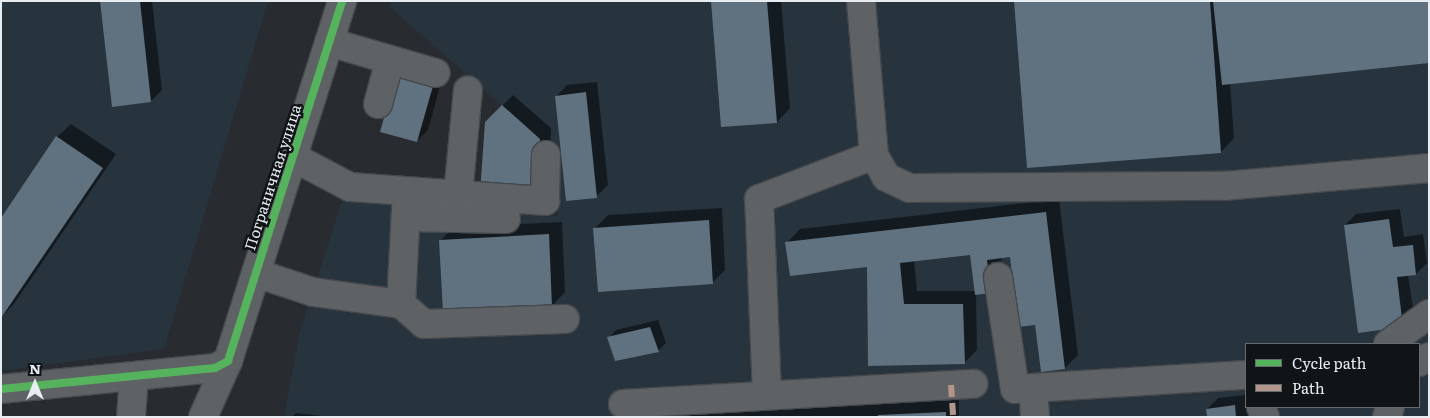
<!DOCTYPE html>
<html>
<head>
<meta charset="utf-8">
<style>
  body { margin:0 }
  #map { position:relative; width:1430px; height:418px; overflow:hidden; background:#282c30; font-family:Literata,serif }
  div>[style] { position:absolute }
  .built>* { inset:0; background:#27333d }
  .shadow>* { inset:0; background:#0007 }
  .building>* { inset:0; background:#60717f }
  .roads { filter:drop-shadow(1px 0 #44484c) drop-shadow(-1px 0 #44484c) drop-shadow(0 1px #44484c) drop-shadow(0 -1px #44484c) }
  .minor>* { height:28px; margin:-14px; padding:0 14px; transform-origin:14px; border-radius:14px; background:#5e6264 }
  .quiet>* { height:6px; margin-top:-3px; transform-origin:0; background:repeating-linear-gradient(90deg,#b2968c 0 12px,transparent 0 18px) }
  .cycleway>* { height:8px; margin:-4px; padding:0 4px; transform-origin:4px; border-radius:4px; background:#56b35d }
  span { translate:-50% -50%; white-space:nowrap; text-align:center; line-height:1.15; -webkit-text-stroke:5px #101417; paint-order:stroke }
  .street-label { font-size:15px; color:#e8edf2 }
  .frame { position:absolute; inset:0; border:2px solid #e8edf2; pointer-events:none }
  .legend { position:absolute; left:1245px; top:343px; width:175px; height:65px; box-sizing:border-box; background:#101417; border:1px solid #666b6f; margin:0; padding:6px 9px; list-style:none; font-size:15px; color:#e8edf2 }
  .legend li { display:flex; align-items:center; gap:10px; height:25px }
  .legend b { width:25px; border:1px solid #666b6f }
  .north { position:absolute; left:10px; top:358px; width:50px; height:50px; -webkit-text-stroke:4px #101417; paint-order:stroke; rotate:0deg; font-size:14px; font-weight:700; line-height:20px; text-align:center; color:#e8edf2 }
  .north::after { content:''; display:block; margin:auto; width:18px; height:22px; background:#e8edf2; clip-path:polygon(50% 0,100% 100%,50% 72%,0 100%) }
</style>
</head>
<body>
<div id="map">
  <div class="built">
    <i style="clip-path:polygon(1px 1px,268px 1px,164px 349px,1px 371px)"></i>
    <i style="clip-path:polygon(evenodd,392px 1px,1429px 1px,1429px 417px,284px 417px,300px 332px,342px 201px,558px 216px,550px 148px,390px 7px,392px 1px,1246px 344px,1419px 344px,1419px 407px,1246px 407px,1246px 344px)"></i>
  </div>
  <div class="shadow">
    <i style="clip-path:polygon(101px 1px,152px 1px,162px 90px,151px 101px)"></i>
    <i style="clip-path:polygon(713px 1px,781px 1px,790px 108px,777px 122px)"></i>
    <i style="clip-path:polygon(1015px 1px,1429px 1px,1230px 82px,1234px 138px,1221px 152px)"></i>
    <i style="clip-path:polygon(408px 65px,443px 75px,428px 130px,417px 141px)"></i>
    <i style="clip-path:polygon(597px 82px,608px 185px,597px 196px,556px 97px,567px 85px)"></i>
    <i style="clip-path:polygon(513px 95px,551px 128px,550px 182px,502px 106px)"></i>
    <i style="clip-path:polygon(71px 124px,116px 154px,14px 304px,1px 317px,57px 137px)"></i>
    <i style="clip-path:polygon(evenodd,1059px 199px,1078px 355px,1065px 368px,1011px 256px,1001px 257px,1004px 278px,976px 294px,977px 350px,964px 363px,869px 364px,868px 266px,787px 243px,800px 229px,1059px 199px,971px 254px,976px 291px,917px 291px,914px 260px,971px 254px)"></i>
    <i style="clip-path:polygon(722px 208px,725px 270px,712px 283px,595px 228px,608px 215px)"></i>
    <i style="clip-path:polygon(1400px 209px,1404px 237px,1423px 234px,1427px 263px,1416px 274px,1408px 275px,1414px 315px,1359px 332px,1345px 225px,1356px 214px)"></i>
    <i style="clip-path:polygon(562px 222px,565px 292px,552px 306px,441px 240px,454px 227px)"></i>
    <i style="clip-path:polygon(658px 320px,666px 343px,659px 350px,616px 359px,609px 338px,616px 330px)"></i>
    <i style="clip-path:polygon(1246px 395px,1249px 417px,1208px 417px,1207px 409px,1218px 398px)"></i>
    <i style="clip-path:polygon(959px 399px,959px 417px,619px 417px,621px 415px)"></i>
    <i style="clip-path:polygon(296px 413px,331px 417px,292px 417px)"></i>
  </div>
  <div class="building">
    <i style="clip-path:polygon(100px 1px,140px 1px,151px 102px,112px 107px)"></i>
    <i style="clip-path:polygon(711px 1px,767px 1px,777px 123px,721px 127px)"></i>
    <i style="clip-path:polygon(1014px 1px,1210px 1px,1221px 153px,1027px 168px)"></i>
    <i style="clip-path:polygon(1213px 1px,1429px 1px,1429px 63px,1222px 85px)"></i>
    <i style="clip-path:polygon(396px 75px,433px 86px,417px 142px,380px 132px)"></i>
    <i style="clip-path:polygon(586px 92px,597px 198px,566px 201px,555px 96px)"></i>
    <i style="clip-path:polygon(502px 105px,540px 139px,539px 195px,480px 193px,485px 122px)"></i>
    <i style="clip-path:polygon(56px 136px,103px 168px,1px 318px,1px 218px)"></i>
    <i style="clip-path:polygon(1046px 212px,1065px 369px,1041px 372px,1035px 325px,1018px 327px,1010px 257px,987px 260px,991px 293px,975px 295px,970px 255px,900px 263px,904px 304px,963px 304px,965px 364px,868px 366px,867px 267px,790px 276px,785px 242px)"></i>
    <i style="clip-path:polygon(1389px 219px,1393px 247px,1413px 245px,1416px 275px,1397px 277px,1403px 327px,1358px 333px,1344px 225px)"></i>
    <i style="clip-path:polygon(709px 220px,713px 284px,598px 292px,593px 228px)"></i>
    <i style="clip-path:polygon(549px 234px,552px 307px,443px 312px,439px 240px)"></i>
    <i style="clip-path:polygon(650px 327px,659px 352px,615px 361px,607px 337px)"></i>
    <i style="clip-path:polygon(1235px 405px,1236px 417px,1207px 417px,1206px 409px)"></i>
    <i style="clip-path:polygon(946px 412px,946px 417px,878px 417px,878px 415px)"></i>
  </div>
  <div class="roads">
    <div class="minor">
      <i style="left:861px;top:1px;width:155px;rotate:85.2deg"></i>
      <i style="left:874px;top:155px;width:25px;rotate:61deg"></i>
      <i style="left:886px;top:177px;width:26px;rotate:25deg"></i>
      <i style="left:910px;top:188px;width:314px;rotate:-0.4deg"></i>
      <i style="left:1224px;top:186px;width:206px;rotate:-5deg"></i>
      <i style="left:329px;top:42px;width:111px;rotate:16.2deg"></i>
      <i style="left:378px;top:104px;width:46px;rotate:-74.7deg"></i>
      <i style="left:293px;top:157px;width:64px;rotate:27.8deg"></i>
      <i style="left:350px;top:187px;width:196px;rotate:4.1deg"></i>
      <i style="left:545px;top:201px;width:46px;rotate:-88.8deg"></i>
      <i style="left:458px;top:195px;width:105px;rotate:-84.6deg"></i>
      <i style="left:406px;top:217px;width:100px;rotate:1.1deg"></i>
      <i style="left:256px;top:273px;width:60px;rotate:18.4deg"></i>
      <i style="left:313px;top:292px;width:89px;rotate:7.8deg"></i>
      <i style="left:401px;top:304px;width:113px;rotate:-87deg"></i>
      <i style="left:998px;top:277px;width:113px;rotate:81.4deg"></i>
      <i style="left:1015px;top:389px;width:231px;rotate:-3.5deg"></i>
      <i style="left:401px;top:304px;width:30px;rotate:41deg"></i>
      <i style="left:424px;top:324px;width:141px;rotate:-2deg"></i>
      <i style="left:1388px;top:344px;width:51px;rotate:-36.2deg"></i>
      <i style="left:1419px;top:362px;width:11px;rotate:-27deg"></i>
      <i style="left:1033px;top:388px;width:29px;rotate:86deg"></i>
      <i style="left:1px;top:389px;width:215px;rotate:-5.6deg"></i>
      <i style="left:215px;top:368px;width:15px;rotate:-28deg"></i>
      <i style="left:767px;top:395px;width:196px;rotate:-92.3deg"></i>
      <i style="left:759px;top:199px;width:123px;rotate:-20.9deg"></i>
      <i style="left:623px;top:404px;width:351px;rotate:-3.3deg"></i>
      <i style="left:1261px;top:407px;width:11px;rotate:68deg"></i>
      <i style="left:131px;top:417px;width:41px;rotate:-85.8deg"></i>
      <i style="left:203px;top:417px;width:61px;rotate:-65.9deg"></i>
      <i style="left:228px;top:361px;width:378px;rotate:-72.4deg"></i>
      <i style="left:1387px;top:417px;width:10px;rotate:-73deg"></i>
    </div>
  </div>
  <div class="quiet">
    <i style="left:951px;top:385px;width:32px;rotate:86deg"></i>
  </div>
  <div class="cycleway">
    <i style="left:1px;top:389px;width:215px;rotate:-5.6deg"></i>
    <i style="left:215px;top:368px;width:15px;rotate:-28deg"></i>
    <i style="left:228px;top:361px;width:378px;rotate:-72.4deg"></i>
  </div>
  <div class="street-label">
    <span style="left:272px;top:177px;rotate:-72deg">Пограничная улица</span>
  </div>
  <div class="frame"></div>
  <ul class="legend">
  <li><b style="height:6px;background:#56b35d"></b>Cycle path</li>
  <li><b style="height:6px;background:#b2968c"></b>Path</li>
  </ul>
  <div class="north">N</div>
</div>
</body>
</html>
